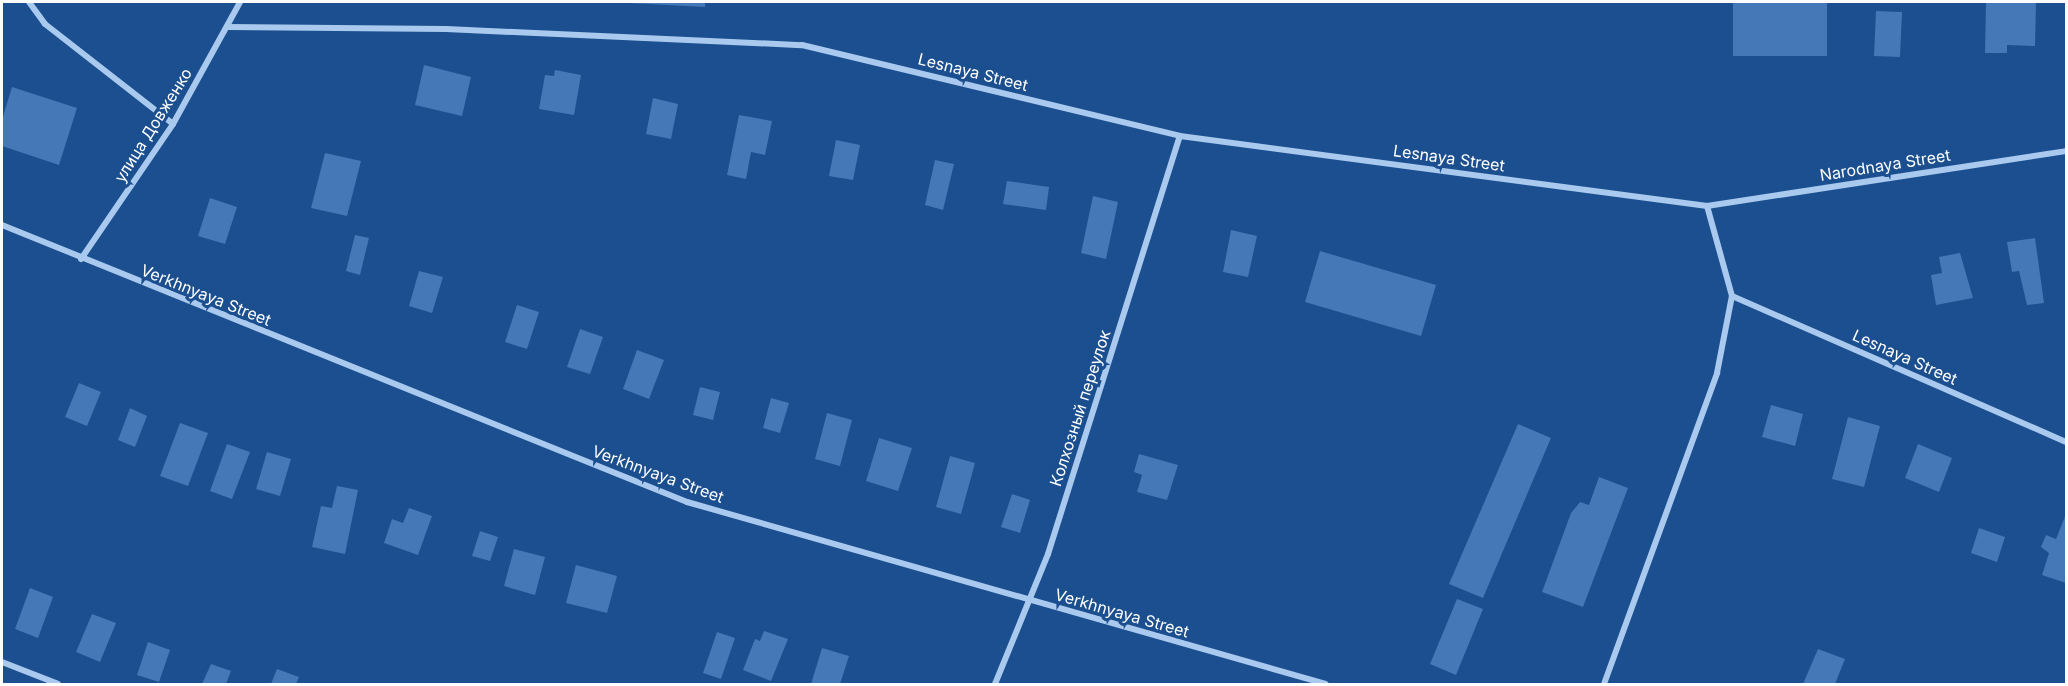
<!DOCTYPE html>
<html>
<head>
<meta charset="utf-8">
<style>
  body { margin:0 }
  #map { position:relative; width:2068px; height:686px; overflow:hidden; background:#1b4f8f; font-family:Inter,sans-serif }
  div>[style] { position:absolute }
  .building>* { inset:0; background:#4478b7 }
  .minor>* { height:6px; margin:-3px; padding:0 3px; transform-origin:3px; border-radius:3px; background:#a9c9ee }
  span { translate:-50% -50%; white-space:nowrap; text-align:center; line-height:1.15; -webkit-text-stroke:6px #1b4f8f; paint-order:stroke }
  .street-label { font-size:16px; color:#fff }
  .frame { position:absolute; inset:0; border:3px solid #fff; pointer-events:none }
</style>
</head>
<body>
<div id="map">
  <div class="building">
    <i style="clip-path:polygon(611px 2px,705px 2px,705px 7px)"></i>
    <i style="clip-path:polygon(1733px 2px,1827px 2px,1827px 56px,1733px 56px)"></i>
    <i style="clip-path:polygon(1986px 2px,2036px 2px,2035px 46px,2007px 45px,2007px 53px,1985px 53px)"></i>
    <i style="clip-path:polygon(1876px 11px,1902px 12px,1900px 57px,1874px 56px)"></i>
    <i style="clip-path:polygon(424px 65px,471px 77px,462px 116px,415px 105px)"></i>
    <i style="clip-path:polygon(555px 70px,581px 75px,574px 115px,539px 109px,545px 75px,554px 76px)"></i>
    <i style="clip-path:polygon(12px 87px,77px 108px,59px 165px,2px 146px,2px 120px)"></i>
    <i style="clip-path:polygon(653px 98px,678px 104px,671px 139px,646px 134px)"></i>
    <i style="clip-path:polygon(739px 115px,772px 121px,765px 155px,751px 152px,746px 179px,727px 175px)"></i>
    <i style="clip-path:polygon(836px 140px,860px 145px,853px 180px,829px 176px)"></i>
    <i style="clip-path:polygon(325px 153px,361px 161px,347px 216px,311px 208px)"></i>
    <i style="clip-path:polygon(935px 160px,954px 164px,943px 210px,925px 205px)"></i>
    <i style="clip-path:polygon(1007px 181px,1049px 187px,1046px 210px,1003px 204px)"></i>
    <i style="clip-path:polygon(1093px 196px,1118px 202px,1106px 259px,1081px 253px)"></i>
    <i style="clip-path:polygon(210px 198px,237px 207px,225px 244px,198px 236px)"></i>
    <i style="clip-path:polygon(1231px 230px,1257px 236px,1248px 277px,1223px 272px)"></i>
    <i style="clip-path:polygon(355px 235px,369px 238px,360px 275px,346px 271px)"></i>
    <i style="clip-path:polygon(2035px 238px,2044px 303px,2027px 305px,2019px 271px,2012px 272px,2007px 242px)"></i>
    <i style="clip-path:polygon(1320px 251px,1436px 285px,1421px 336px,1305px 302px)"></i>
    <i style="clip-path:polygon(1960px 253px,1973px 298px,1936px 305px,1931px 275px,1942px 273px,1939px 257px)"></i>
    <i style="clip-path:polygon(419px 271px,443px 277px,432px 313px,409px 306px)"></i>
    <i style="clip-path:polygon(517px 305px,539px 312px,527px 349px,505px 342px)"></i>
    <i style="clip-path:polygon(580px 329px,603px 337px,590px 374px,567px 367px)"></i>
    <i style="clip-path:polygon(637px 350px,664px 360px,649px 399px,623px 389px)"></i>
    <i style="clip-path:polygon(79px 383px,101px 392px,87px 426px,65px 417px)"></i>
    <i style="clip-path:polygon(700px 387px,720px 392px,713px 420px,693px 415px)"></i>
    <i style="clip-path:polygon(771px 398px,789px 403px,780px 433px,763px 428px)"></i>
    <i style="clip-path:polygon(1771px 405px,1803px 414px,1795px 446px,1762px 437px)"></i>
    <i style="clip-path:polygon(130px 408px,147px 416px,135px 447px,118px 440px)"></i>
    <i style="clip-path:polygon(827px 413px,852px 420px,840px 466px,815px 459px)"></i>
    <i style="clip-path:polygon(1848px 417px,1880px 426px,1864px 487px,1832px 479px)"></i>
    <i style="clip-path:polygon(180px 423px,208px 433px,188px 486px,160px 476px)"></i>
    <i style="clip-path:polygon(1518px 424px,1551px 438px,1483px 598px,1449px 584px)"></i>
    <i style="clip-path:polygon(879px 438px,912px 448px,898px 491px,866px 481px)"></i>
    <i style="clip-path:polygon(227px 444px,250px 452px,232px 499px,210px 491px)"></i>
    <i style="clip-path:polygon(1918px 444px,1952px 458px,1939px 492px,1905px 478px)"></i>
    <i style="clip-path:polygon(267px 452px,291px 459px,280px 496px,256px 489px)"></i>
    <i style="clip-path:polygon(1139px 454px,1178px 465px,1167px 500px,1137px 492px,1142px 475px,1134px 472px)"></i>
    <i style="clip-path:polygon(950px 456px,975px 463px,961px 514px,936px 507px)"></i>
    <i style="clip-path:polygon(1599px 477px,1628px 488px,1583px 607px,1542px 592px,1571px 513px,1580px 502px,1589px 505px)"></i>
    <i style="clip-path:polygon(337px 486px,358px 490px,345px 554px,312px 547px,321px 506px,332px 508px)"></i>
    <i style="clip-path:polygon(1012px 494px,1030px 500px,1020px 533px,1001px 527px)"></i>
    <i style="clip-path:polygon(409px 508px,432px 516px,418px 555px,384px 543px,392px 519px,403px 523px)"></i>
    <i style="clip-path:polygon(2066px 514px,2066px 583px,2042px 575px,2049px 553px,2041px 547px,2046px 535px,2056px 539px)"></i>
    <i style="clip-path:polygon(1979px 528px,2005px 537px,1997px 562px,1971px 553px)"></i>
    <i style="clip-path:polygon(480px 531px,498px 537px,490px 561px,472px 556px)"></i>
    <i style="clip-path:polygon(514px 549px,545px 557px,535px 595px,504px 586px)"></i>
    <i style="clip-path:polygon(576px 565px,617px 576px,607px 613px,566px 603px)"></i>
    <i style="clip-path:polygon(30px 588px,53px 597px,38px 638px,15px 629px)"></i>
    <i style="clip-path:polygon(1457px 599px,1483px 609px,1456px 675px,1430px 664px)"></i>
    <i style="clip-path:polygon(92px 614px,116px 623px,100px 662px,76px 652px)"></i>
    <i style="clip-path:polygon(764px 631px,788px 639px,771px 681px,743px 670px,755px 639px,760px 641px)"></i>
    <i style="clip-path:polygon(717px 632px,735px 638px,721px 679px,703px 673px)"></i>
    <i style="clip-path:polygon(148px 642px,170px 650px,159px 682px,137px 675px)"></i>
    <i style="clip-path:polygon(822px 648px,849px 656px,840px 684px,811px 684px)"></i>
    <i style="clip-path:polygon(1818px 649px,1845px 659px,1835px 684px,1803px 684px)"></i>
    <i style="clip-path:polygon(211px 664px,231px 671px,226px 684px,202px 684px)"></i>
    <i style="clip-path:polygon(277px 669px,299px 677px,296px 684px,271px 684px)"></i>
  </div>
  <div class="minor">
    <i style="left:29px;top:2px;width:27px;rotate:54deg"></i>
    <i style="left:45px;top:24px;width:162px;rotate:38deg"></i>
    <i style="left:227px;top:27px;width:219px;rotate:0.5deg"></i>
    <i style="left:446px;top:29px;width:356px;rotate:2.6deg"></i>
    <i style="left:802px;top:45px;width:389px;rotate:13.5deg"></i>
    <i style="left:1180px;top:136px;width:532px;rotate:7.57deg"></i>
    <i style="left:1707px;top:206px;width:363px;rotate:-8.7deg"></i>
    <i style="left:2px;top:225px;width:739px;rotate:22.02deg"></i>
    <i style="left:687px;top:502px;width:664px;rotate:15.9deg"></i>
    <i style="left:81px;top:259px;width:163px;rotate:-55.7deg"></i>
    <i style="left:173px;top:124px;width:139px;rotate:-61.2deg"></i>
    <i style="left:1732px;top:296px;width:365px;rotate:23.6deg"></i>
    <i style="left:2px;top:662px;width:60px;rotate:21.4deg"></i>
    <i style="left:995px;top:684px;width:140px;rotate:-67.8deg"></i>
    <i style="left:1048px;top:554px;width:438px;rotate:-72.5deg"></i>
    <i style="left:1604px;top:684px;width:331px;rotate:-70deg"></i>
    <i style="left:1717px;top:373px;width:78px;rotate:-79deg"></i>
    <i style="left:1732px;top:296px;width:93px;rotate:-105.5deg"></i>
  </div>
  <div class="street-label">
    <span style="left:973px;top:72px;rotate:14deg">Lesnaya Street</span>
    <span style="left:153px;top:125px;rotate:-58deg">улица Довженко</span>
    <span style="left:1449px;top:158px;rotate:8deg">Lesnaya Street</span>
    <span style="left:1885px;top:165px;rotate:-9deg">Narodnaya Street</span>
    <span style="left:206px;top:295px;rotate:22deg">Verkhnyaya Street</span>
    <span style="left:1905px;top:357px;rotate:24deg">Lesnaya Street</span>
    <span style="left:1080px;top:408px;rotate:-72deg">Колхозный переулок</span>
    <span style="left:658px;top:474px;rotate:20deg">Verkhnyaya Street</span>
    <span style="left:1122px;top:613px;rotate:16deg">Verkhnyaya Street</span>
  </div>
  <div class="frame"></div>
</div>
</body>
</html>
